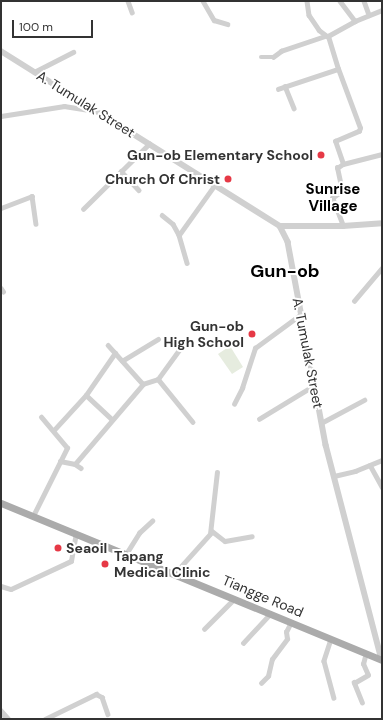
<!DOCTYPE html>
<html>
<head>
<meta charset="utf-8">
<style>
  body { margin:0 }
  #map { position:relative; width:383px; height:720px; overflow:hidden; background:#fff; font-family:"DM Sans",sans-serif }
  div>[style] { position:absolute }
  .green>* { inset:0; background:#e6ecdf }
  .minor>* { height:4.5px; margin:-2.25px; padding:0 2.25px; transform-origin:2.25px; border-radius:2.25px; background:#d0d0d0 }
  .tertiary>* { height:5.5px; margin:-2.75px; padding:0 2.75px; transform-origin:2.75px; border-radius:2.75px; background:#d0d0d0 }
  .primary>* { height:7px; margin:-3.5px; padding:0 3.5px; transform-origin:3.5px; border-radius:3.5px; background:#ababab }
  .dots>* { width:11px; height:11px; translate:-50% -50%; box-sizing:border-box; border:2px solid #fff; border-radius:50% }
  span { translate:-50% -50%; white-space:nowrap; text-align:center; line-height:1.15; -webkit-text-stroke:4px #fff; paint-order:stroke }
  .street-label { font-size:14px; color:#333 }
  .poi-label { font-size:14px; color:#333; font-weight:700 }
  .right { translate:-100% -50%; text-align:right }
  .left { translate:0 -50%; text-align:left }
  .neighbourhood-label { font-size:15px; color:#000; font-weight:700 }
  .district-label { font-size:18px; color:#000; font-weight:700 }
  .frame { position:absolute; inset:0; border:2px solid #333; pointer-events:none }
  .scale { position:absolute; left:12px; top:20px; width:81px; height:18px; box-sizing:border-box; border:2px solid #333; border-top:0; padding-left:5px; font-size:12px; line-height:14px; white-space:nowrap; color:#333; -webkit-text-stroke:3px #fff; paint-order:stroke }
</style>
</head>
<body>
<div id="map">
  <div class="green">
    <i style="clip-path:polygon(230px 346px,243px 367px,232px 374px,218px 354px)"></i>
  </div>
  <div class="minor">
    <i style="left:128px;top:1px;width:12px;rotate:70deg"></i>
    <i style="left:203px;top:1px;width:22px;rotate:60deg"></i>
    <i style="left:214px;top:20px;width:14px;rotate:17deg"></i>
    <i style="left:307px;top:1px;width:14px;rotate:82deg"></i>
    <i style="left:309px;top:15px;width:18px;rotate:56deg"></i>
    <i style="left:319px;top:30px;width:10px;rotate:37deg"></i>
    <i style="left:340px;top:1px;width:25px;rotate:53deg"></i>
    <i style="left:364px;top:1px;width:15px;rotate:70deg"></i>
    <i style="left:261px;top:57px;width:12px"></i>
    <i style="left:273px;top:57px;width:10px;rotate:-37deg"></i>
    <i style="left:281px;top:51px;width:46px;rotate:-18.8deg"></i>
    <i style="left:34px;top:72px;width:44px;rotate:-27.1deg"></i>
    <i style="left:285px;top:86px;width:24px;rotate:68deg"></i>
    <i style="left:278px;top:89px;width:63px;rotate:-18.4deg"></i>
    <i style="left:1px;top:116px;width:64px;rotate:-9deg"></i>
    <i style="left:64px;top:106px;width:30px;rotate:9deg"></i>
    <i style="left:343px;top:164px;width:40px;rotate:-14.4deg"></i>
    <i style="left:121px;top:171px;width:26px;rotate:47deg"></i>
    <i style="left:1px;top:208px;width:33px;rotate:-21deg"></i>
    <i style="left:32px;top:196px;width:28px;rotate:82deg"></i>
    <i style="left:83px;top:209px;width:93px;rotate:-44.6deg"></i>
    <i style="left:162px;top:215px;width:14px;rotate:39deg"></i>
    <i style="left:173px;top:224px;width:13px;rotate:61deg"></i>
    <i style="left:179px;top:235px;width:29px;rotate:74deg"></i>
    <i style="left:343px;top:226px;width:30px;rotate:-111deg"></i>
    <i style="left:332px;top:198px;width:12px;rotate:-35deg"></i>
    <i style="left:342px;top:191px;width:24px;rotate:-102deg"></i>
    <i style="left:337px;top:168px;width:7px;rotate:-34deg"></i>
    <i style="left:343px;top:164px;width:24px;rotate:-109deg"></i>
    <i style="left:335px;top:141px;width:26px;rotate:-23deg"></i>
    <i style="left:359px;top:131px;width:3px;rotate:-72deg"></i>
    <i style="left:360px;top:128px;width:63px;rotate:-110.4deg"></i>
    <i style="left:338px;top:69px;width:34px;rotate:-107deg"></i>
    <i style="left:328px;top:36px;width:31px;rotate:-29deg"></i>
    <i style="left:355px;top:21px;width:29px;rotate:-22deg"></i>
    <i style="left:179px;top:235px;width:60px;rotate:-54.5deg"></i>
    <i style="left:1px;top:288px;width:4px;rotate:56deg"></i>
    <i style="left:354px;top:301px;width:43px;rotate:-49.7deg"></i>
    <i style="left:108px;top:345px;width:52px;rotate:48.1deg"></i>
    <i style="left:122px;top:361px;width:42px;rotate:-31.4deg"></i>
    <i style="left:158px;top:379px;width:55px;rotate:50.9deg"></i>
    <i style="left:86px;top:395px;width:35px;rotate:43deg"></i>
    <i style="left:234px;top:404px;width:18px;rotate:-63deg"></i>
    <i style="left:242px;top:388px;width:42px;rotate:-72deg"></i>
    <i style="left:255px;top:348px;width:56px;rotate:-36.3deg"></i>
    <i style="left:259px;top:419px;width:63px;rotate:-31.4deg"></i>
    <i style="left:321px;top:423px;width:49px;rotate:-28.1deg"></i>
    <i style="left:54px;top:430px;width:47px;rotate:-47.6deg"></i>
    <i style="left:86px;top:395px;width:51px;rotate:-55.4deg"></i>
    <i style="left:60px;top:461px;width:15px;rotate:11deg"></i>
    <i style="left:75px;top:464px;width:7px;rotate:34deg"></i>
    <i style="left:75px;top:464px;width:105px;rotate:-49.6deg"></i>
    <i style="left:143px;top:384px;width:16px;rotate:-18deg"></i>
    <i style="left:158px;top:379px;width:37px;rotate:-54deg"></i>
    <i style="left:370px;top:465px;width:25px;rotate:61deg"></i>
    <i style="left:334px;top:476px;width:22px;rotate:-13deg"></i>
    <i style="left:355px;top:471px;width:29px;rotate:-22deg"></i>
    <i style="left:33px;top:516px;width:76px;rotate:-63.4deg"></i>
    <i style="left:67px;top:448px;width:40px;rotate:-130deg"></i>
    <i style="left:212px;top:531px;width:16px;rotate:38deg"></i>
    <i style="left:225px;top:541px;width:27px;rotate:-10deg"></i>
    <i style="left:126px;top:554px;width:25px;rotate:-58deg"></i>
    <i style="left:139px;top:533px;width:18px;rotate:-43deg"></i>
    <i style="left:175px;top:573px;width:52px;rotate:-48.1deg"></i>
    <i style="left:210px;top:534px;width:62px;rotate:-83.6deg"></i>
    <i style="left:1px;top:586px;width:10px;rotate:17deg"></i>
    <i style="left:11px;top:589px;width:66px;rotate:-25deg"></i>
    <i style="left:71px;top:561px;width:27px;rotate:-80deg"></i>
    <i style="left:204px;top:629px;width:42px;rotate:-45deg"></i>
    <i style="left:331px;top:639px;width:23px;rotate:108deg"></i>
    <i style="left:324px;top:661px;width:38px;rotate:75deg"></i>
    <i style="left:243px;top:643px;width:40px;rotate:-47deg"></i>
    <i style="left:261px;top:683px;width:10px;rotate:-45deg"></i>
    <i style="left:268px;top:676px;width:17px;rotate:-77deg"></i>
    <i style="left:272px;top:659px;width:25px;rotate:-53deg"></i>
    <i style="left:287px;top:639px;width:7px;rotate:-98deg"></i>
    <i style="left:286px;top:632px;width:11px;rotate:-63deg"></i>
    <i style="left:362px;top:703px;width:22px;rotate:-112deg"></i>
    <i style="left:354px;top:683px;width:16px;rotate:-30deg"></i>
    <i style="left:368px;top:675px;width:12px;rotate:-114deg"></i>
    <i style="left:363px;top:664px;width:11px;rotate:-75deg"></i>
    <i style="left:45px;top:719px;width:57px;rotate:-26.1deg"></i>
    <i style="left:96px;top:694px;width:7px;rotate:27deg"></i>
    <i style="left:102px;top:697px;width:18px;rotate:71deg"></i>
  </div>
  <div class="tertiary">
    <i style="left:1px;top:51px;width:329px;rotate:32.1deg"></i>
    <i style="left:280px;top:226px;width:18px;rotate:63deg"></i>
    <i style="left:288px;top:242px;width:207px;rotate:79.4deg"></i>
    <i style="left:326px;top:445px;width:222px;rotate:75.4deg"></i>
    <i style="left:280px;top:226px;width:63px"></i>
    <i style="left:343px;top:226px;width:39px;rotate:-4deg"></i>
    <i style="left:1px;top:711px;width:11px;rotate:49deg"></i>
  </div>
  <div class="primary">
    <i style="left:1px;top:503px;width:412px;rotate:22.4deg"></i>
  </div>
  <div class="dots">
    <i style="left:321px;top:155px;background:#e63946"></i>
    <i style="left:228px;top:179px;background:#e63946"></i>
    <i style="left:252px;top:334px;background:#e63946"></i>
    <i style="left:58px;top:548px;background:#e63946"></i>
    <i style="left:105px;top:564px;background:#e63946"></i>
  </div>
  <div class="street-label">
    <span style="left:86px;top:104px;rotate:32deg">A. Tumulak Street</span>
    <span style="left:308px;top:353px;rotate:79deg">A. Tumulak Street</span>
    <span style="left:263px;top:596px;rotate:23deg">Tiangge Road</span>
  </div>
  <div class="poi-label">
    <span class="right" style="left:313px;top:155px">Gun-ob Elementary School</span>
    <span class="right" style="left:220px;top:179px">Church Of Christ</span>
    <span class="right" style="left:244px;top:334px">Gun-ob<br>High School</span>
    <span class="left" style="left:66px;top:548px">Seaoil</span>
    <span class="left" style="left:114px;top:564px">Tapang<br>Medical Clinic</span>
  </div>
  <div class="neighbourhood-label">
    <span style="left:333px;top:198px">Sunrise<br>Village</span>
  </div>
  <div class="district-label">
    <span style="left:285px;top:271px">Gun-ob</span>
  </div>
  <div class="frame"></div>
  <div class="scale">100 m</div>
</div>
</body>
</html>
